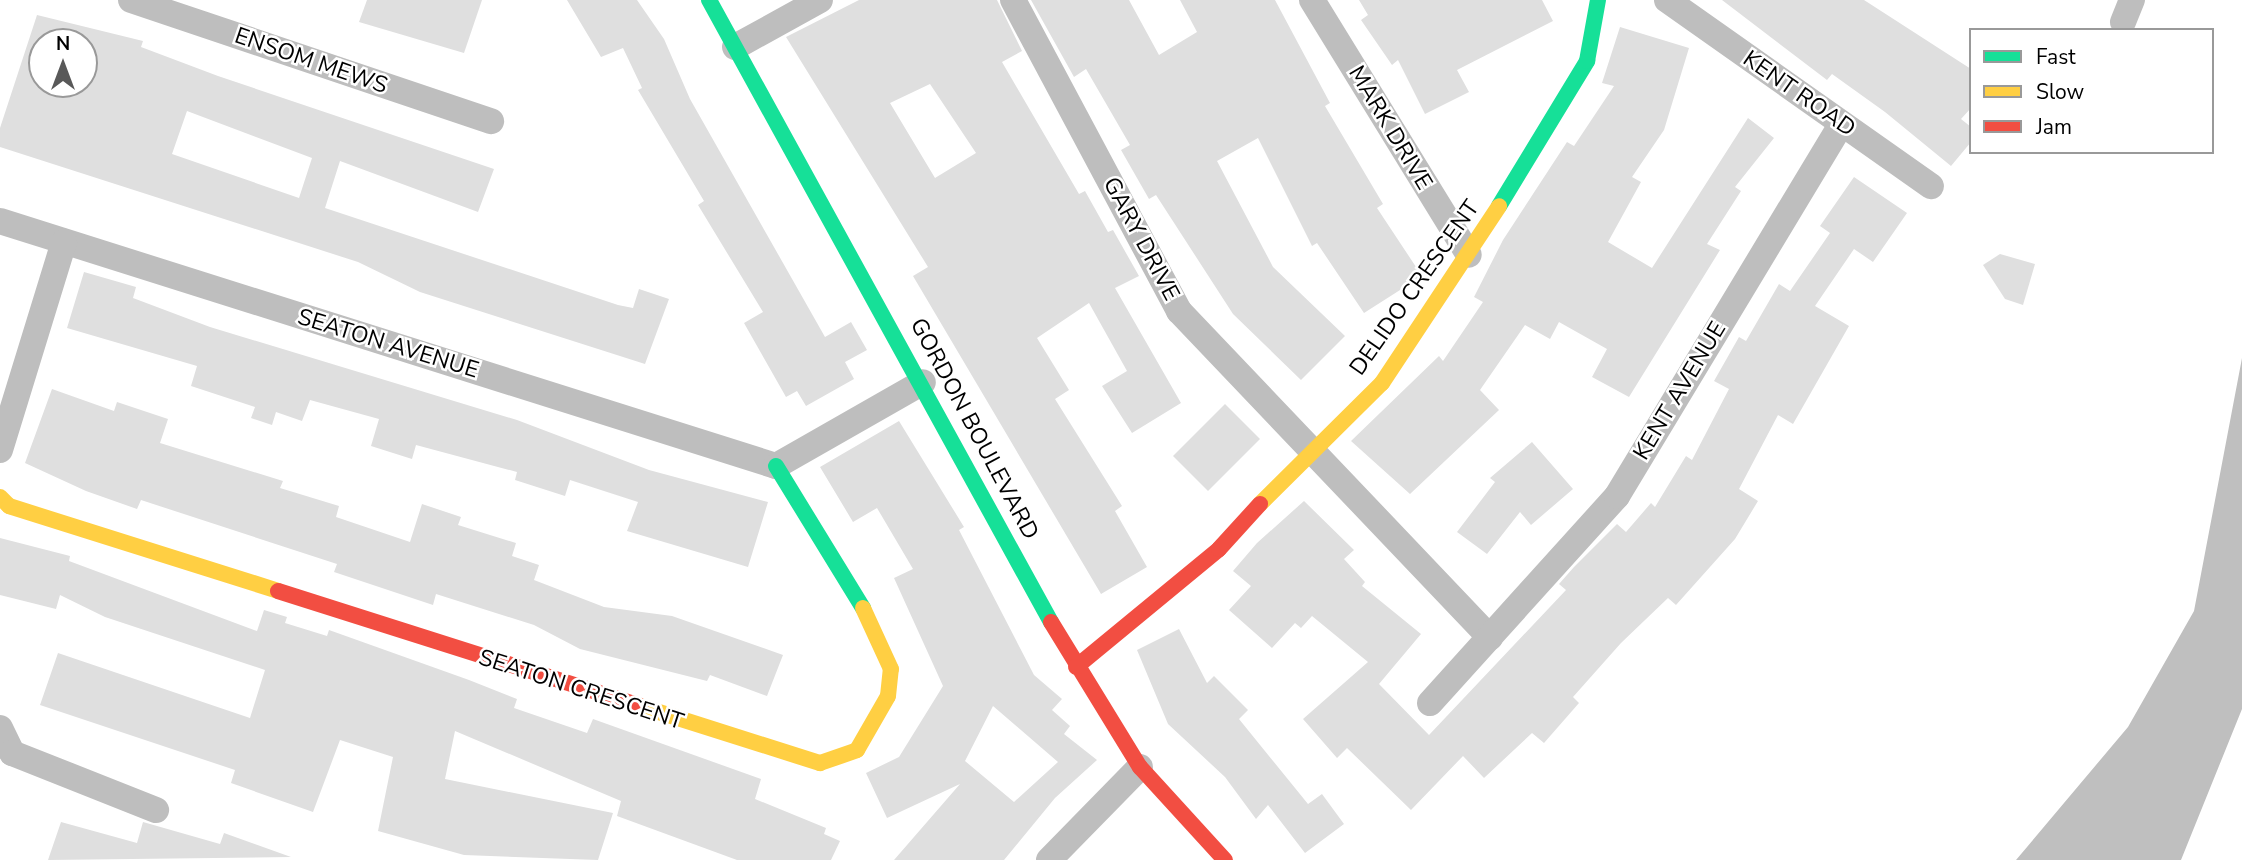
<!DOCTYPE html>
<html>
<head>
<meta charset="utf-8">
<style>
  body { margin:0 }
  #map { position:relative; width:2242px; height:860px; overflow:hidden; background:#fff; font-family:"Nunito Sans",sans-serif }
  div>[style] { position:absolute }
  .water>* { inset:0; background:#bfbfbf }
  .building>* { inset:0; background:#dfdfdf }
  .street>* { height:26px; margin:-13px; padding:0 13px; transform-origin:13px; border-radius:13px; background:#bebebe }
  .fast>* { height:16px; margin:-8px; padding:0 8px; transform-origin:8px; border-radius:8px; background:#16e098 }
  .slow>* { height:16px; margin:-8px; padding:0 8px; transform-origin:8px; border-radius:8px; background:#ffcf43 }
  .jam>* { height:16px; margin:-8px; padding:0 8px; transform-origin:8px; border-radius:8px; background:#f24e42 }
  span { translate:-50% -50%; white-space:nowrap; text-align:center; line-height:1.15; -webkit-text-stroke:5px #fff; paint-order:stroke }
  .street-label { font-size:23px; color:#000 }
  .legend { position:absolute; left:1969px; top:28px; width:245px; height:126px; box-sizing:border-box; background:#fff; border:2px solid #999; margin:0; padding:9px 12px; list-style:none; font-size:21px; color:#000 }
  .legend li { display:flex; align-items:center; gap:14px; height:35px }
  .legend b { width:35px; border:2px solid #999 }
  .north { position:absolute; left:28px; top:28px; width:70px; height:70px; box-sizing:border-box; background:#fff; border:2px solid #999; border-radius:50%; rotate:0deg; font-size:19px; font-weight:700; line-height:28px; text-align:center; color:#000 }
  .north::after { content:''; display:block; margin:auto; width:24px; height:32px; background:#595959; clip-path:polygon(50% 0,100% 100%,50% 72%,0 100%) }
</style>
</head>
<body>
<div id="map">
  <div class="water">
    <i style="clip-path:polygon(2242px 358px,2242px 709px,2181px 860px,2016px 860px,2128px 727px,2194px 611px)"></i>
  </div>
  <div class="building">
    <i style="clip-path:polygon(367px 0,482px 0,464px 53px,359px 22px)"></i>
    <i style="clip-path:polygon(567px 0,637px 0,664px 39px,690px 99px,825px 337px,851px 322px,867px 350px,845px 362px,854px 379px,806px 406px,797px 391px,786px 397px,744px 323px,763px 312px,698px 205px,704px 201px,638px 90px,642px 88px,623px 48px,601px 57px)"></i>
    <i style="clip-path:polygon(evenodd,859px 0,997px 0,1022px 51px,1002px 62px,1079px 194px,1085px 191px,1108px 232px,1113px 230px,1139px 276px,1115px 288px,1181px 403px,1132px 433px,1102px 386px,1127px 371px,1089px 303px,1037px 338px,1069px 390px,1055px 399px,1122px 506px,1115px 511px,1147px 567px,1101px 594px,913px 276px,928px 267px,786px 37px,859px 0,930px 84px,976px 153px,935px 178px,890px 103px,930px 84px)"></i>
    <i style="clip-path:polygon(1031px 0,1129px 0,1159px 55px,1197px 32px,1180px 0,1275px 0,1330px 103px,1325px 106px,1383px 204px,1377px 208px,1422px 276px,1364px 313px,1317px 243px,1312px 246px,1258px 138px,1217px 161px,1273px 267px,1345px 336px,1301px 380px,1233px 314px,1156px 195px,1149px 199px,1121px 150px,1130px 145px,1086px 69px,1074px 77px)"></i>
    <i style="clip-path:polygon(1359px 0,1542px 0,1553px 21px,1457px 70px,1469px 92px,1425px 114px,1398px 60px,1392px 65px,1361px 20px,1368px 15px)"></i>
    <i style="clip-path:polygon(1722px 0,1864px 0,1971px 69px,1971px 108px,1961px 119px,1971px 127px,1971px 142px,1951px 166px,1885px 112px,1832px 74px,1827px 80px)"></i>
    <i style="clip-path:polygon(evenodd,37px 15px,143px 41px,141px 47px,218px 76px,494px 169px,478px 212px,340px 161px,325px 208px,618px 305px,633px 308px,639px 289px,669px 299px,645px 364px,420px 292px,358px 262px,0 147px,0 128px,37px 15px,42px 42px,84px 42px,84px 84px,42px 84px,42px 42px,37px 15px,187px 111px,312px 158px,299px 198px,172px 154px,187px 111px)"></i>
    <i style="clip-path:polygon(1620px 27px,1689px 48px,1664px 130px,1632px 177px,1641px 182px,1608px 242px,1652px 268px,1748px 118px,1774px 138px,1735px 187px,1741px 191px,1707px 244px,1720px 250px,1629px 397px,1592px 377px,1607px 349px,1559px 322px,1550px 339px,1525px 325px,1480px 390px,1499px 410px,1410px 494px,1351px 441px,1439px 356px,1443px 361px,1483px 302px,1474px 297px,1503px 240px,1567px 142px,1574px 146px,1614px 86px,1602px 83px)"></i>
    <i style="clip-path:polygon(1854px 177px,1907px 213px,1873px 262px,1854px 249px,1815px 306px,1849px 326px,1793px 424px,1778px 415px,1739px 489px,1758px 501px,1735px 539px,1676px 605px,1668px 598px,1621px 643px,1573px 697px,1579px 703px,1544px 743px,1532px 733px,1484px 778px,1463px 756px,1411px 810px,1347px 748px,1337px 758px,1303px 719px,1368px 662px,1312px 616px,1301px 628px,1295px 623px,1272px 648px,1229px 610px,1251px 586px,1233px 571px,1257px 543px,1304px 501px,1354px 550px,1344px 559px,1365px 582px,1362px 586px,1421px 634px,1379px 684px,1429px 735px,1566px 590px,1559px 584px,1574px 567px,1617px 524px,1626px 532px,1651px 503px,1655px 507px,1686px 456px,1692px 460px,1729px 389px,1714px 381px,1739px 337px,1746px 341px,1779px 284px,1790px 291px,1830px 233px,1820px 226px)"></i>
    <i style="clip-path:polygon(2000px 254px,2035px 264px,2023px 305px,2005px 299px,1983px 265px)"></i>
    <i style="clip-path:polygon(84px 272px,136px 287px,133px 298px,210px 327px,517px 420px,649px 470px,768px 502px,748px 567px,627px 531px,638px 502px,570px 480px,565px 496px,515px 480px,517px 472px,416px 445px,412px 459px,371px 446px,379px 419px,310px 400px,302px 421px,276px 412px,272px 425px,251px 418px,255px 407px,191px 386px,197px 366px,67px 328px)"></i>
    <i style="clip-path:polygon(52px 389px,114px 411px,117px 402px,168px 419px,160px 443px,283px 481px,280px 488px,339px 506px,336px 517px,410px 542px,422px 504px,461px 517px,458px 525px,516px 543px,512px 556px,539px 565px,534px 580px,604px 607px,672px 616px,783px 655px,767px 696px,710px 675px,707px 681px,580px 649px,534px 625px,436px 594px,433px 605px,334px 572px,337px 564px,141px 500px,137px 509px,86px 491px,25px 463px)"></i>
    <i style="clip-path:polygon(1225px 404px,1260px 439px,1208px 491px,1173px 456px)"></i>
    <i style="clip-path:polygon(evenodd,899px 421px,964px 527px,959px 530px,1034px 675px,1062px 699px,1052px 710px,1070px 726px,1064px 734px,1097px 760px,1055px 798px,1004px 860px,894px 860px,960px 784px,887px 818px,866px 773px,899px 757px,943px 686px,894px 578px,913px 569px,877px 508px,853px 522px,820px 467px,899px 421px,993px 706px,1058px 762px,1014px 802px,965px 761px,993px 706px)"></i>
    <i style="clip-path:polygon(1532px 442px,1573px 489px,1531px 525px,1520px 512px,1487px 554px,1457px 532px,1495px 482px,1490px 478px)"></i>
    <i style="clip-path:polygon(0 538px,70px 556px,69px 561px,257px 631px,264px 610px,287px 617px,285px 623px,327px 636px,329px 630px,469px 680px,517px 699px,514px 708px,587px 733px,593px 719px,761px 779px,755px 799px,826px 828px,824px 834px,840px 841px,831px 860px,737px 860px,617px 816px,621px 801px,455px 731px,445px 779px,613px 813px,598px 860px,464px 855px,378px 831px,393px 757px,340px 740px,313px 812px,231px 783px,235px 770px,40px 705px,58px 653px,250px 718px,265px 670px,105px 617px,60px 595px,56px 609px,0 595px)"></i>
    <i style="clip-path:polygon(1179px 629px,1207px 683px,1214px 676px,1248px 710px,1239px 719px,1308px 804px,1322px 794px,1344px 824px,1305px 853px,1268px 805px,1256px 819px,1225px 777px,1168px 724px,1137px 650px)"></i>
    <i style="clip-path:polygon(61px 822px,137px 843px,143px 822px,220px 844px,224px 833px,291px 857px,48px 860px)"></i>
  </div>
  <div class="street">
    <i style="left:131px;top:0;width:380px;rotate:18.6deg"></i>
    <i style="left:1013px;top:0;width:353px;rotate:61.9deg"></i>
    <i style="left:1179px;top:311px;width:451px;rotate:46.4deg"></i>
    <i style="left:1312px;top:0;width:299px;rotate:58.4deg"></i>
    <i style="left:1667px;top:0;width:323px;rotate:35.2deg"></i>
    <i style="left:2123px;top:22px;width:24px;rotate:-68deg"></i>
    <i style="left:735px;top:47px;width:97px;rotate:-28.9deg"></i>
    <i style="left:0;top:221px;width:814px;rotate:17.52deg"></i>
    <i style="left:776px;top:466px;width:169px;rotate:-29.7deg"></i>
    <i style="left:0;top:450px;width:218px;rotate:-72.9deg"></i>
    <i style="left:1430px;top:703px;width:279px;rotate:-47.9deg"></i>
    <i style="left:1617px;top:496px;width:434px;rotate:-58.9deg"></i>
    <i style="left:0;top:728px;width:28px;rotate:64deg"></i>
    <i style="left:12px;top:753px;width:155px;rotate:21.6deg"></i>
    <i style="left:1049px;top:860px;width:130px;rotate:-45.6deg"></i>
  </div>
  <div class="fast">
    <i style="left:709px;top:0;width:710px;rotate:61.2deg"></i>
    <i style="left:1499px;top:206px;width:170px;rotate:-58.7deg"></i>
    <i style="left:1587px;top:61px;width:62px;rotate:-79.8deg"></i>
    <i style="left:776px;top:466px;width:167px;rotate:58.5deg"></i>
  </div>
  <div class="slow">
    <i style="left:0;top:497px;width:13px;rotate:45deg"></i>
    <i style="left:9px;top:506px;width:282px;rotate:17.5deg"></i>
    <i style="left:1260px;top:504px;width:172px;rotate:-44.8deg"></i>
    <i style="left:1382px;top:383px;width:212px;rotate:-56.5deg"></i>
    <i style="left:640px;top:706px;width:189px;rotate:17.6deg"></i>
    <i style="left:820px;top:763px;width:39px;rotate:-19deg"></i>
    <i style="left:857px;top:750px;width:62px;rotate:-60.1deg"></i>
    <i style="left:888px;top:696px;width:27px;rotate:-84deg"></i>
    <i style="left:891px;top:669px;width:67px;rotate:-114.7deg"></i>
  </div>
  <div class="jam">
    <i style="left:278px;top:591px;width:380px;rotate:17.6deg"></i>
    <i style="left:1051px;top:622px;width:170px;rotate:58.5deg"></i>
    <i style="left:1140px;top:767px;width:126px;rotate:47.6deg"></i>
    <i style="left:1076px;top:667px;width:185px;rotate:-39.5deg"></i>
    <i style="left:1219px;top:549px;width:61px;rotate:-47.7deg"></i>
  </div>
  <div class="street-label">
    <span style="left:311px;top:61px;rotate:19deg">ENSOM MEWS</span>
    <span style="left:1799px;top:94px;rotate:35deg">KENT ROAD</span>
    <span style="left:1390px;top:128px;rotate:59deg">MARK DRIVE</span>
    <span style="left:1141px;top:239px;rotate:62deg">GARY DRIVE</span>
    <span style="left:1415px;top:288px;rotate:-55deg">DELIDO CRESCENT</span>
    <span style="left:388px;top:344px;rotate:17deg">SEATON AVENUE</span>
    <span style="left:1680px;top:391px;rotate:-59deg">KENT AVENUE</span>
    <span style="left:974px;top:429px;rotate:62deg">GORDON BOULEVARD</span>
    <span style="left:581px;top:690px;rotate:18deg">SEATON CRESCENT</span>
  </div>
  <ul class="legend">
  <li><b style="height:9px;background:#16e098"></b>Fast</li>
  <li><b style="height:9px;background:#ffcf43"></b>Slow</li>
  <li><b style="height:9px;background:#f24e42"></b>Jam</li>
  </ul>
  <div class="north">N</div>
</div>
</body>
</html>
